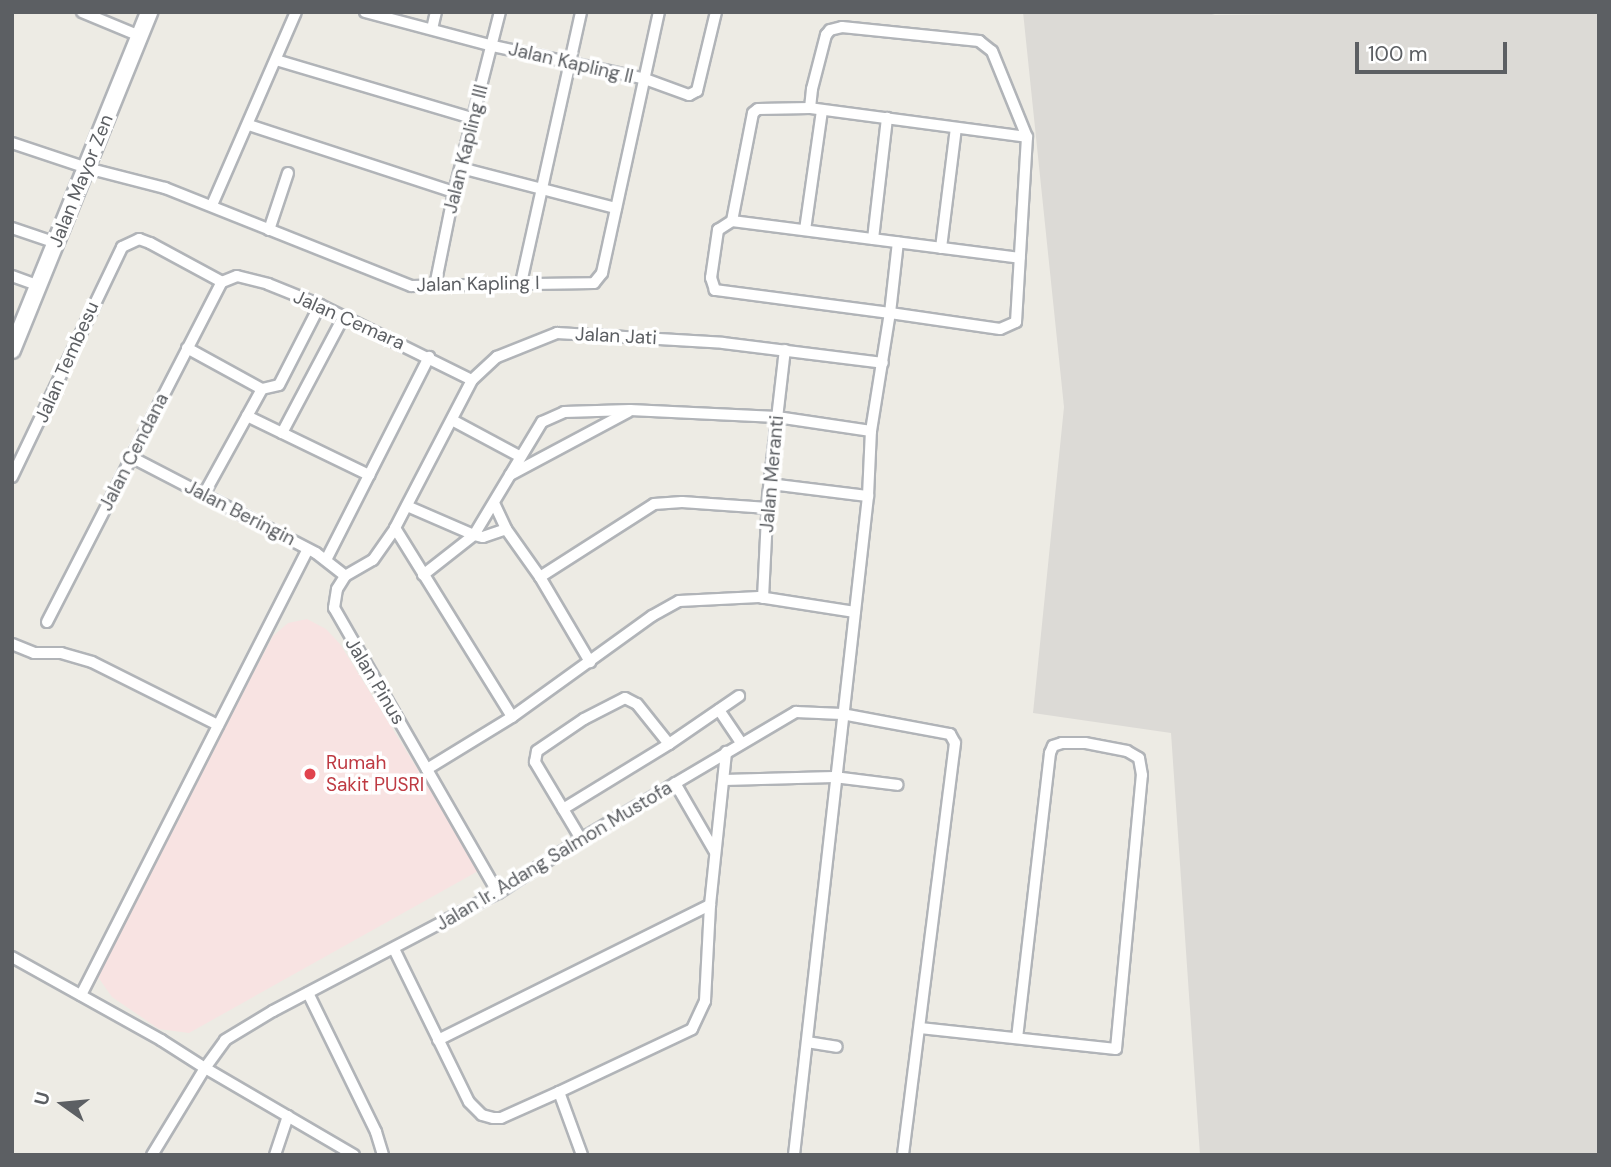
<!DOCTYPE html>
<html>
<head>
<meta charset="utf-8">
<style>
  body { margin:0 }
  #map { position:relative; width:1611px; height:1167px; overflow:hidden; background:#edebe4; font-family:"DM Sans",sans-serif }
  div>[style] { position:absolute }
  .industrial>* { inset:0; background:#dcdad6 }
  .medical>* { inset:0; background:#f8e3e2 }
  .roads { filter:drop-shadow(2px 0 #b1b4b8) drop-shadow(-2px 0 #b1b4b8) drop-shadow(0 2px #b1b4b8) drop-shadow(0 -2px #b1b4b8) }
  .street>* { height:10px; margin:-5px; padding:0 5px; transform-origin:5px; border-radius:5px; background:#fff }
  .secondary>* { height:16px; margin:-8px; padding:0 8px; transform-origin:8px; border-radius:8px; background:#fff }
  .dots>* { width:19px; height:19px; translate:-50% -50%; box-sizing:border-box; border:4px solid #fff; border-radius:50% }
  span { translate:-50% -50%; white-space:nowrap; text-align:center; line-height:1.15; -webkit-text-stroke:7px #fff; paint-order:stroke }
  .street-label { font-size:19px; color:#5c5f63 }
  .health-label { font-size:19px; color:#be3a42 }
  .left { translate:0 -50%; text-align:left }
  .frame { position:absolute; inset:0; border:14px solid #5c5f63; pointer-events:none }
  .north { position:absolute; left:28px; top:1069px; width:70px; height:70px; -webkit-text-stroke:5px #fff; paint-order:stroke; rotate:285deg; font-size:19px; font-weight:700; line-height:28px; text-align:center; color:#5c5f63 }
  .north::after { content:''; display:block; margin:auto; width:24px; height:32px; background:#5c5f63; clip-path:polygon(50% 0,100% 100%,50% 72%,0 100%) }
  .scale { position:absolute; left:1355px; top:42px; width:152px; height:32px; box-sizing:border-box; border:4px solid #5c5f63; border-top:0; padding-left:9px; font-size:21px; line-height:24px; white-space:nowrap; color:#5c5f63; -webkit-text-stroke:5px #fff; paint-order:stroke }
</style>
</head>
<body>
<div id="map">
  <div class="industrial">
    <i style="clip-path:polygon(1023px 12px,1205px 12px,1215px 15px,1599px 12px,1599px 1155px,1200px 1155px,1171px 733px,1033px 713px,1064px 407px)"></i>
  </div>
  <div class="medical">
    <i style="clip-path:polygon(307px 619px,326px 629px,340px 644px,480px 870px,189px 1033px,159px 1029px,112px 997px,98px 977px,131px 904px,273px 636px,288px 623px)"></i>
  </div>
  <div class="roads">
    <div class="street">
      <i style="left:82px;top:12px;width:63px;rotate:22.5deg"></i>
      <i style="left:365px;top:12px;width:132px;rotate:14.9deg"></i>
      <i style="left:493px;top:46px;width:156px;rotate:12.2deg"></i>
      <i style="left:645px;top:79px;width:47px;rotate:20deg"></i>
      <i style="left:689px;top:95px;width:9px;rotate:-27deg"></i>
      <i style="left:697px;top:91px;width:81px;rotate:-76.5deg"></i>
      <i style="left:432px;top:29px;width:17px;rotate:-77deg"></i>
      <i style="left:276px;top:60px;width:204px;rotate:16.5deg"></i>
      <i style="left:810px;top:108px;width:19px;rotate:-84deg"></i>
      <i style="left:812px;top:89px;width:56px;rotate:-75.5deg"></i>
      <i style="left:826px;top:35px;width:6px;rotate:-51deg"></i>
      <i style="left:830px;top:30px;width:12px;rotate:-14deg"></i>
      <i style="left:842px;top:27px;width:138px;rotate:5.8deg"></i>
      <i style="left:979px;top:41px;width:16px;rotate:38deg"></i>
      <i style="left:992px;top:51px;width:93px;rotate:67.9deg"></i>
      <i style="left:1027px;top:137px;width:185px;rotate:93.4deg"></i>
      <i style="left:1016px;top:322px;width:17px;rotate:156deg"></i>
      <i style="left:1000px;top:329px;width:111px;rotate:-171.7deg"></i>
      <i style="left:890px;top:313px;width:71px;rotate:-83.6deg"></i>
      <i style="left:249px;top:125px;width:216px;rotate:18.1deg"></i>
      <i style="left:12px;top:143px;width:79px;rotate:18.4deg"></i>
      <i style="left:87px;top:168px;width:81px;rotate:14.4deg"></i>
      <i style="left:165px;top:188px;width:265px;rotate:21.7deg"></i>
      <i style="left:411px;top:286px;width:183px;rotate:-0.9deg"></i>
      <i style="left:594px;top:283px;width:13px;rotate:-51deg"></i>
      <i style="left:602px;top:273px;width:267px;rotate:-77.7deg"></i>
      <i style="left:461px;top:168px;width:160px;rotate:14.5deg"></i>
      <i style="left:212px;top:205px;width:210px;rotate:-66.5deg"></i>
      <i style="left:732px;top:221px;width:110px;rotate:-79deg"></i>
      <i style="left:753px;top:113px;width:6px;rotate:-39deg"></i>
      <i style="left:758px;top:109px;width:52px;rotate:-1.1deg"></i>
      <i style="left:810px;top:108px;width:219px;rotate:7.6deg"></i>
      <i style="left:12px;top:228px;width:46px;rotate:18.8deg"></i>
      <i style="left:269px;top:230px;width:60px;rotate:-71.6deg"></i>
      <i style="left:805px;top:230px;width:121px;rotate:-81.9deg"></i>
      <i style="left:873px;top:239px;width:122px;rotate:-83.4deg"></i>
      <i style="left:941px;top:248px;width:121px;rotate:-82.9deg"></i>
      <i style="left:12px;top:276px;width:29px;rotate:20deg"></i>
      <i style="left:222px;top:282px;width:16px;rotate:-22deg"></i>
      <i style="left:237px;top:276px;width:32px;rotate:14deg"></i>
      <i style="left:268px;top:284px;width:56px;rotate:22deg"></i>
      <i style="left:320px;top:305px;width:169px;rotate:26.3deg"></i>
      <i style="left:521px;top:283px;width:278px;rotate:-77.5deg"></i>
      <i style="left:435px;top:286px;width:96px;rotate:-78.6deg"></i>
      <i style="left:454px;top:192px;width:186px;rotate:-75.7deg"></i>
      <i style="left:187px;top:348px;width:85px;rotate:28.7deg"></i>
      <i style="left:262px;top:389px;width:120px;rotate:118.9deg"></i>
      <i style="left:262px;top:389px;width:17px;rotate:-13deg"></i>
      <i style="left:279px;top:385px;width:90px;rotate:-62.9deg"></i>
      <i style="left:247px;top:416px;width:136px;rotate:25.8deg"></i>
      <i style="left:452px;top:420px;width:76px;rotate:28.2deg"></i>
      <i style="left:282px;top:433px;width:132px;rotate:-62.1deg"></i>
      <i style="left:131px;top:457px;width:208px;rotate:27.4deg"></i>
      <i style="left:316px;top:553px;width:37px;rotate:38deg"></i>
      <i style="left:510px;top:475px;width:134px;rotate:-28.1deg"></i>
      <i style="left:12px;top:477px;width:255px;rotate:-64.4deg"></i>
      <i style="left:122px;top:247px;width:19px;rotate:-25deg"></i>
      <i style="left:139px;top:239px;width:12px;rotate:20deg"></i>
      <i style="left:150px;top:243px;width:82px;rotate:28.4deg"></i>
      <i style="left:770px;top:484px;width:99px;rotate:7deg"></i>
      <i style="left:495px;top:505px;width:26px;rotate:65deg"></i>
      <i style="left:506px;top:529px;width:59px;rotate:54.7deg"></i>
      <i style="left:540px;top:577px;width:99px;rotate:59.5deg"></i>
      <i style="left:407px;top:506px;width:73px;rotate:23.4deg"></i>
      <i style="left:474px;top:535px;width:9px;rotate:13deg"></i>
      <i style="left:483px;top:537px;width:24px;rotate:-19deg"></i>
      <i style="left:395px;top:528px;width:222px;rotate:58.2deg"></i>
      <i style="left:512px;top:717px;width:100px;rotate:148.5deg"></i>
      <i style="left:326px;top:560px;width:228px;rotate:-63.1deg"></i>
      <i style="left:423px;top:575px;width:65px;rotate:-38.1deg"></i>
      <i style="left:474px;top:535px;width:132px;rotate:-59deg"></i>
      <i style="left:542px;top:422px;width:24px;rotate:-24deg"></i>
      <i style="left:564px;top:412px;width:66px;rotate:-1.7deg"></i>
      <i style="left:630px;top:410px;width:147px;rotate:2.7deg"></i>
      <i style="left:777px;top:417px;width:95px;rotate:8.5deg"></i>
      <i style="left:540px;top:577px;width:135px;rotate:-32.6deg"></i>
      <i style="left:654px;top:504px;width:28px;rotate:-4deg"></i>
      <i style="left:682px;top:502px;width:86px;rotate:4deg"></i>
      <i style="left:763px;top:598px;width:102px;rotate:-87.2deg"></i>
      <i style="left:768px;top:496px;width:147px;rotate:-83.4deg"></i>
      <i style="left:47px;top:622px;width:382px;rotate:-62.8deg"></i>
      <i style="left:12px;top:644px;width:24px;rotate:22deg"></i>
      <i style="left:34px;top:653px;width:27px"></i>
      <i style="left:61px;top:653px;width:32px;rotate:16deg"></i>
      <i style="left:92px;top:662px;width:141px;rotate:26.6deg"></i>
      <i style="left:719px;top:710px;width:40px;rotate:56deg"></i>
      <i style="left:512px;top:717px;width:173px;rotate:-35.8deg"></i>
      <i style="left:652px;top:616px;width:31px;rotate:-29deg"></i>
      <i style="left:679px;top:601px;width:80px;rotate:-2.9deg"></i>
      <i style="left:759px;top:597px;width:97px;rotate:8.9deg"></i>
      <i style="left:724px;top:780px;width:110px;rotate:-1.6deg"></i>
      <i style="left:834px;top:777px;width:64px;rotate:7.1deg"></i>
      <i style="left:675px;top:783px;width:80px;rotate:59.9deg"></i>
      <i style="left:563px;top:809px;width:124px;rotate:-31.5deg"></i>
      <i style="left:669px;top:744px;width:85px;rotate:-34.4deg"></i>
      <i style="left:581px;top:839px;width:90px;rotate:-120.9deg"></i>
      <i style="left:535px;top:762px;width:11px;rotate:-80deg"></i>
      <i style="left:537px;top:751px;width:57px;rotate:-34.2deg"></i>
      <i style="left:584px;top:719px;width:46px;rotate:-27.1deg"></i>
      <i style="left:625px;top:698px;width:13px;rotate:27deg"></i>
      <i style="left:637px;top:704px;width:51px;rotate:51.3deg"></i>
      <i style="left:498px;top:893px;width:329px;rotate:-119.9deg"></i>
      <i style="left:334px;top:608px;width:19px;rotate:-81deg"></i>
      <i style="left:337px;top:589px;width:15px;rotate:-58deg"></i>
      <i style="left:345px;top:576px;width:32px;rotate:-30deg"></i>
      <i style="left:373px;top:560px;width:39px;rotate:-55deg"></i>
      <i style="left:395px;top:528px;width:167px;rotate:-62.5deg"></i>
      <i style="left:472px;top:380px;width:34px;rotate:-43deg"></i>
      <i style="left:497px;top:357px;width:65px;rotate:-21.8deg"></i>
      <i style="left:557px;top:333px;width:166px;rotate:3.4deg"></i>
      <i style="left:723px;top:343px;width:161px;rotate:7.1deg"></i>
      <i style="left:394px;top:949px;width:170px;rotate:63.9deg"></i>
      <i style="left:469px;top:1102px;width:18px;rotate:45deg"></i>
      <i style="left:482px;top:1115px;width:11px;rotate:15deg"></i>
      <i style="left:493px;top:1118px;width:8px"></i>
      <i style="left:501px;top:1118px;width:64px;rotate:-24.1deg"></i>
      <i style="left:559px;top:1092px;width:147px;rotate:-25.3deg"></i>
      <i style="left:692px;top:1029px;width:31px;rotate:-65deg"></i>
      <i style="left:705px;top:1001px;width:96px;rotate:-87deg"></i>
      <i style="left:710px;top:905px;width:154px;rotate:-84deg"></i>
      <i style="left:12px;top:957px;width:171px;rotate:29.1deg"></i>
      <i style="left:161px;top:1040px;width:52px;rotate:32.5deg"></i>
      <i style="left:205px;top:1068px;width:102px;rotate:121.3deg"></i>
      <i style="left:308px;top:993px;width:155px;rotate:63.9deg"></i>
      <i style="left:376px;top:1132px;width:24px;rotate:73deg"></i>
      <i style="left:81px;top:995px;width:500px;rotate:-63.03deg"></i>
      <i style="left:920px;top:1028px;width:197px;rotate:6.1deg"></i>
      <i style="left:1116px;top:1049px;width:275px;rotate:-84.6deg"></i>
      <i style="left:1142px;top:775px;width:17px;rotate:-100deg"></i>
      <i style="left:1139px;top:758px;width:14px;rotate:-150deg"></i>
      <i style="left:1127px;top:751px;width:43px;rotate:-169.2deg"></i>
      <i style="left:1085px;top:743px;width:23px;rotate:180deg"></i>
      <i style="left:1062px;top:743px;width:9px;rotate:162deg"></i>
      <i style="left:1053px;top:746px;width:8px;rotate:113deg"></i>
      <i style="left:1050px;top:753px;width:287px;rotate:96.6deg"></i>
      <i style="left:438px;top:1040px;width:304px;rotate:-26.4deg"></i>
      <i style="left:807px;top:1042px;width:30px;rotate:9deg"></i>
      <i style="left:559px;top:1092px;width:67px;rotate:69.9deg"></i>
      <i style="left:275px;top:1155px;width:41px;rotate:-71.6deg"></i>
      <i style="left:354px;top:1155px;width:173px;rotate:-149.7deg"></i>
      <i style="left:205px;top:1068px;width:34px;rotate:-54deg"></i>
      <i style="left:225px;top:1040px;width:56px;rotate:-31.1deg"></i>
      <i style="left:273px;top:1011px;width:254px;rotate:-27.7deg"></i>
      <i style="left:498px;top:893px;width:99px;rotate:-33deg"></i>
      <i style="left:581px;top:839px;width:250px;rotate:-30.6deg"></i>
      <i style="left:796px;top:712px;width:46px;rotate:2.5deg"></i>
      <i style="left:842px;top:714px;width:110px;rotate:10.5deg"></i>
      <i style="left:950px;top:734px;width:10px;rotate:61deg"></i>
      <i style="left:955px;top:743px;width:415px;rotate:97.2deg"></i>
      <i style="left:794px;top:1155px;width:663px;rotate:-83.59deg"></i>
      <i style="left:868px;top:496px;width:65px;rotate:-87.4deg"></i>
      <i style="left:871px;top:431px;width:120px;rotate:-80.9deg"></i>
      <i style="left:890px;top:313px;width:177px;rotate:-172.5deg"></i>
      <i style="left:715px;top:290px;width:13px;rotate:-108deg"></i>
      <i style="left:711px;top:278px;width:49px;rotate:-81.7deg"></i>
      <i style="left:718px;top:230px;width:17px;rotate:-33deg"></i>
      <i style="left:732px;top:221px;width:290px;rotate:7.3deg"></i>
    </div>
    <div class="secondary">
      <i style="left:12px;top:350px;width:365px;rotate:-67.9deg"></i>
    </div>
  </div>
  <div class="dots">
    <i style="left:310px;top:774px;background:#e0444e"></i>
  </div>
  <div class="street-label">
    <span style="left:571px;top:63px;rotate:13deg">Jalan Kapling II</span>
    <span style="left:466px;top:149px;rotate:-76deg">Jalan Kapling III</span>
    <span style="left:81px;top:181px;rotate:-68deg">Jalan Mayor Zen</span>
    <span style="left:478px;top:284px;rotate:-1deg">Jalan Kapling I</span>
    <span style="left:349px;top:320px;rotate:24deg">Jalan Cemara</span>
    <span style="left:616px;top:336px;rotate:3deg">Jalan Jati</span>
    <span style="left:67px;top:362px;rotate:-66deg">Jalan Tembesu</span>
    <span style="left:134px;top:452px;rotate:-63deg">Jalan Cendana</span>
    <span style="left:772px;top:474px;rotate:-85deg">Jalan Meranti</span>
    <span style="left:240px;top:513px;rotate:27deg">Jalan Beringin</span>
    <span style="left:375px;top:681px;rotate:59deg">Jalan Pinus</span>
    <span style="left:554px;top:856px;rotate:-31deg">Jalan Ir. Adang Salmon Mustofa</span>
  </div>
  <div class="health-label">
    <span class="left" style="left:326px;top:774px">Rumah<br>Sakit PUSRI</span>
  </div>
  <div class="frame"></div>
  <div class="north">U</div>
  <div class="scale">100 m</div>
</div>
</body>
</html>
